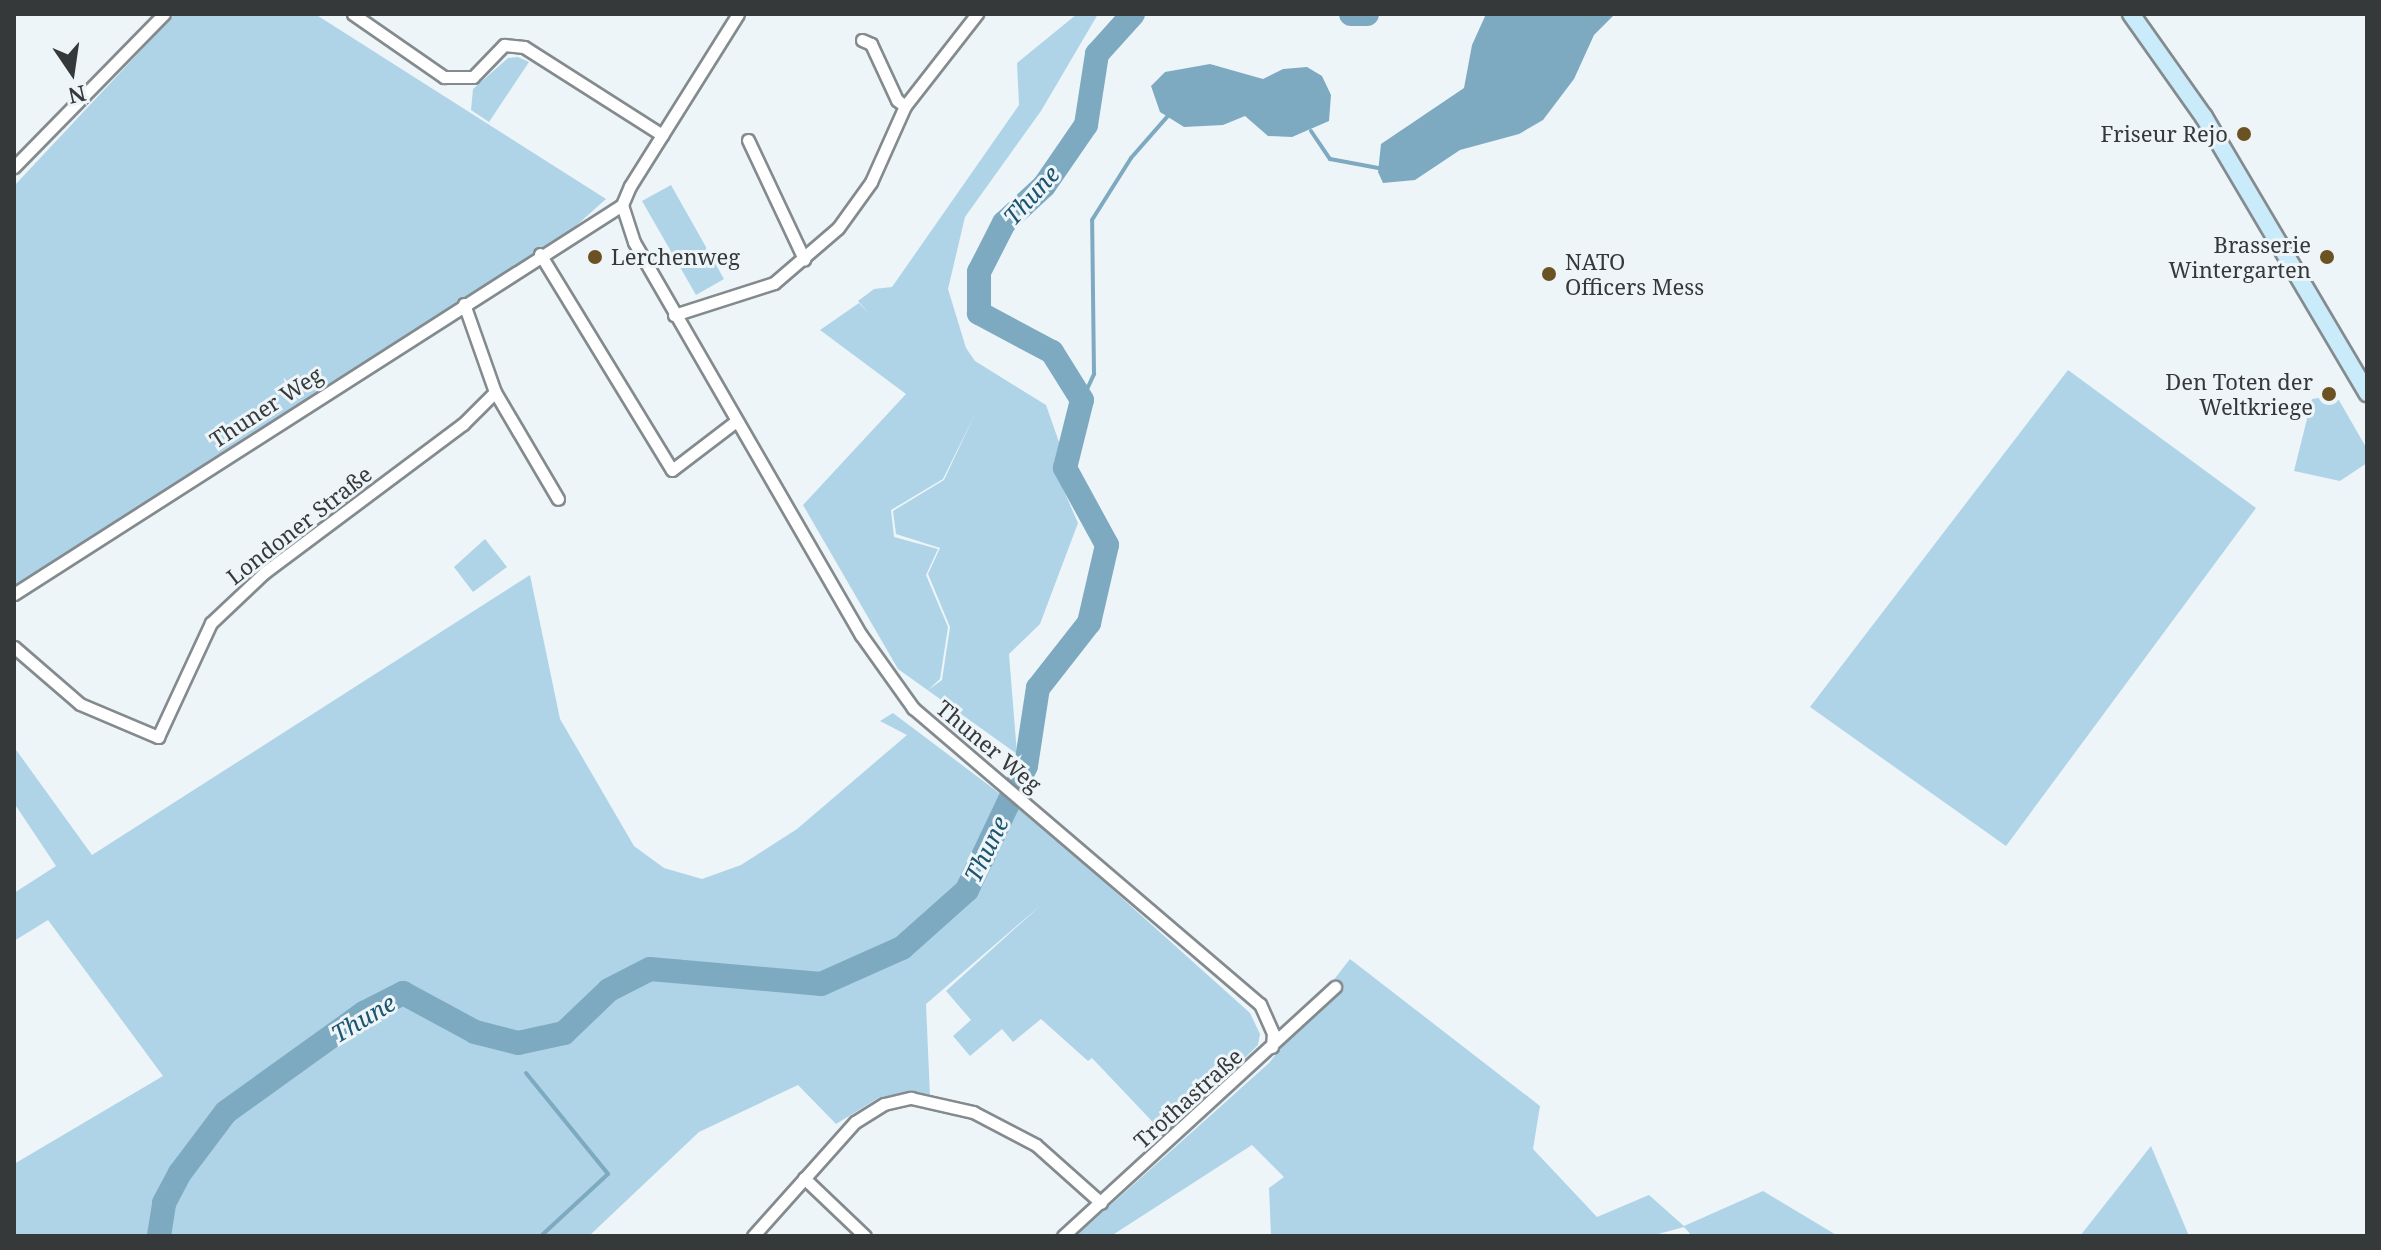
<!DOCTYPE html>
<html>
<head>
<meta charset="utf-8">
<style>
  body { margin:0 }
  #map { position:relative; width:2381px; height:1250px; overflow:hidden; background:#eef5f9; font-family:"Noto Serif",serif }
  div>[style] { position:absolute }
  .green>* { inset:0; background:#afd4e8 }
  .water>* { inset:0; background:#7eaac1 }
  .stream>* { height:4px; margin:-2px; padding:0 2px; transform-origin:2px; border-radius:2px; background:#7eaac1 }
  .river>* { height:24px; margin:-12px; padding:0 12px; transform-origin:12px; border-radius:12px; background:#7eaac1 }
  .roads { filter:drop-shadow(2px 0 #848b8e) drop-shadow(-2px 0 #848b8e) drop-shadow(0 2px #848b8e) drop-shadow(0 -2px #848b8e) }
  .street>* { height:11px; margin:-5.5px; padding:0 5.5px; transform-origin:5.5px; border-radius:5.5px; background:#fff }
  .secondary>* { height:16px; margin:-8px; padding:0 8px; transform-origin:8px; border-radius:8px; background:#caebfa }
  .dots>* { width:22px; height:22px; translate:-50% -50%; box-sizing:border-box; border:4px solid #eef5f9; border-radius:50% }
  span { translate:-50% -50%; white-space:nowrap; text-align:center; line-height:1.15; -webkit-text-stroke:6px #eef5f9; paint-order:stroke }
  .poi-label { font-size:22px; color:#36393a }
  .right { translate:-100% -50%; text-align:right }
  .left { translate:0 -50%; text-align:left }
  .street-label { font-size:22px; color:#36393a }
  .water-label { font-size:24px; color:#1d556e; font-style:italic }
  .frame { position:absolute; inset:0; border:16px solid #36393a; pointer-events:none }
  .north { position:absolute; left:32px; top:32px; width:80px; height:80px; -webkit-text-stroke:6px #eef5f9; paint-order:stroke; rotate:167deg; font-size:22px; font-weight:700; line-height:32px; text-align:center; color:#36393a }
  .north::after { content:''; display:block; margin:auto; width:28px; height:36px; background:#36393a; clip-path:polygon(50% 0,100% 100%,50% 72%,0 100%) }
</style>
</head>
<body>
<div id="map">
  <div class="green">
    <i style="clip-path:polygon(175px 14px,315px 14px,606px 199px,560px 240px,14px 594px,14px 186px)"></i>
    <i style="clip-path:polygon(evenodd,1077px 14px,1098px 14px,1041px 111px,965px 217px,948px 289px,966px 348px,975px 361px,1046px 405px,1059px 442px,1057px 475px,1078px 523px,1040px 624px,1009px 654px,1017px 754px,898px 669px,803px 505px,906px 394px,820px 330px,859px 303px,869px 313px,858px 301px,874px 289px,892px 287px,1019px 105px,1017px 63px,1077px 14px,975px 414px,944px 480px,893px 511px,896px 534px,940px 548px,928px 574px,950px 627px,942px 680px,928px 690px,940px 679px,948px 627px,926px 575px,938px 549px,894px 537px,891px 510px,943px 479px,975px 414px)"></i>
    <i style="clip-path:polygon(518px 57px,529px 62px,489px 122px,471px 110px,473px 89px,508px 58px)"></i>
    <i style="clip-path:polygon(671px 185px,724px 279px,696px 295px,642px 201px)"></i>
    <i style="clip-path:polygon(2068px 370px,2256px 508px,2006px 846px,1810px 707px)"></i>
    <i style="clip-path:polygon(2336px 395px,2367px 449px,2367px 463px,2340px 481px,2294px 471px,2312px 399px)"></i>
    <i style="clip-path:polygon(485px 539px,507px 567px,473px 592px,454px 567px)"></i>
    <i style="clip-path:polygon(530px 575px,560px 719px,634px 846px,664px 868px,702px 879px,741px 865px,797px 829px,907px 735px,880px 721px,893px 713px,1035px 820px,1250px 1013px,1260px 1034px,1258px 1045px,1166px 1136px,1092px 1058px,1088px 1061px,1041px 1019px,1013px 1042px,1002px 1029px,970px 1056px,953px 1036px,971px 1020px,946px 991px,1041px 905px,926px 1004px,930px 1096px,880px 1097px,836px 1124px,798px 1085px,699px 1132px,589px 1236px,14px 1236px,14px 1164px,163px 1076px,48px 920px,14px 941px,14px 893px,56px 866px,14px 803px,14px 747px,92px 855px)"></i>
    <i style="clip-path:polygon(1350px 959px,1540px 1106px,1533px 1149px,1597px 1217px,1649px 1195px,1684px 1226px,1763px 1191px,1838px 1236px,1692px 1236px,1684px 1227px,1651px 1236px,1271px 1236px,1269px 1188px,1284px 1177px,1252px 1145px,1111px 1236px,1076px 1236px,1269px 1063px)"></i>
    <i style="clip-path:polygon(2151px 1146px,2189px 1236px,2080px 1236px)"></i>
  </div>
  <div class="water">
    <i style="clip-path:polygon(1486px 14px,1615px 14px,1594px 35px,1574px 79px,1543px 120px,1519px 134px,1460px 150px,1415px 180px,1383px 183px,1378px 172px,1381px 144px,1464px 88px,1472px 45px)"></i>
    <i style="clip-path:polygon(1210px 64px,1263px 79px,1283px 69px,1307px 67px,1322px 76px,1331px 95px,1329px 121px,1292px 137px,1268px 136px,1245px 116px,1223px 125px,1184px 127px,1160px 112px,1151px 86px,1165px 72px)"></i>
  </div>
  <div class="stream">
    <i style="left:1311px;top:131px;width:34px;rotate:56deg"></i>
    <i style="left:1330px;top:159px;width:49px;rotate:10.6deg"></i>
    <i style="left:1082px;top:400px;width:29px;rotate:-65deg"></i>
    <i style="left:1094px;top:374px;width:154px;rotate:-90.7deg"></i>
    <i style="left:1092px;top:220px;width:73px;rotate:-57.8deg"></i>
    <i style="left:1131px;top:158px;width:55px;rotate:-48.7deg"></i>
    <i style="left:526px;top:1073px;width:130px;rotate:50.9deg"></i>
    <i style="left:608px;top:1174px;width:91px;rotate:137.2deg"></i>
  </div>
  <div class="river">
    <i style="left:1351px;top:14px;width:16px"></i>
    <i style="left:159px;top:1236px;width:33px;rotate:-81deg"></i>
    <i style="left:164px;top:1203px;width:34px;rotate:-62deg"></i>
    <i style="left:180px;top:1173px;width:76px;rotate:-53deg"></i>
    <i style="left:226px;top:1112px;width:170px;rotate:-35.7deg"></i>
    <i style="left:364px;top:1013px;width:44px;rotate:-27.1deg"></i>
    <i style="left:403px;top:993px;width:82px;rotate:28.4deg"></i>
    <i style="left:475px;top:1032px;width:44px;rotate:14.3deg"></i>
    <i style="left:518px;top:1043px;width:47px;rotate:-12.3deg"></i>
    <i style="left:564px;top:1033px;width:62px;rotate:-43.7deg"></i>
    <i style="left:609px;top:990px;width:46px;rotate:-27.1deg"></i>
    <i style="left:650px;top:969px;width:172px;rotate:5deg"></i>
    <i style="left:821px;top:984px;width:89px;rotate:-24deg"></i>
    <i style="left:902px;top:948px;width:87px;rotate:-41.7deg"></i>
    <i style="left:967px;top:890px;width:137px;rotate:-64.6deg"></i>
    <i style="left:1026px;top:766px;width:79px;rotate:-81.3deg"></i>
    <i style="left:1038px;top:688px;width:83px;rotate:-51.9deg"></i>
    <i style="left:1089px;top:623px;width:80px;rotate:-77deg"></i>
    <i style="left:1107px;top:545px;width:88px;rotate:-118.6deg"></i>
    <i style="left:1065px;top:468px;width:70px;rotate:-76deg"></i>
    <i style="left:1082px;top:400px;width:57px;rotate:-122deg"></i>
    <i style="left:1052px;top:352px;width:83px;rotate:-151.9deg"></i>
    <i style="left:979px;top:313px;width:41px;rotate:-90deg"></i>
    <i style="left:979px;top:272px;width:55px;rotate:-63deg"></i>
    <i style="left:1004px;top:223px;width:54px;rotate:-42.8deg"></i>
    <i style="left:1044px;top:186px;width:74px;rotate:-55.5deg"></i>
    <i style="left:1086px;top:125px;width:72px;rotate:-81.2deg"></i>
    <i style="left:1097px;top:54px;width:54px;rotate:-48deg"></i>
  </div>
  <div class="roads">
    <div class="street">
      <i style="left:353px;top:14px;width:111px;rotate:34.7deg"></i>
      <i style="left:444px;top:77px;width:29px"></i>
      <i style="left:473px;top:77px;width:45px;rotate:-45.9deg"></i>
      <i style="left:504px;top:45px;width:20px;rotate:6deg"></i>
      <i style="left:524px;top:47px;width:164px;rotate:32.5deg"></i>
      <i style="left:738px;top:14px;width:203px;rotate:122.1deg"></i>
      <i style="left:630px;top:186px;width:21px;rotate:113deg"></i>
      <i style="left:622px;top:205px;width:39px;rotate:72deg"></i>
      <i style="left:634px;top:242px;width:454px;rotate:60deg"></i>
      <i style="left:861px;top:635px;width:90px;rotate:54.5deg"></i>
      <i style="left:913px;top:708px;width:456px;rotate:40.5deg"></i>
      <i style="left:1260px;top:1004px;width:32px;rotate:66deg"></i>
      <i style="left:1273px;top:1033px;width:14px;rotate:94deg"></i>
      <i style="left:862px;top:40px;width:10px;rotate:24deg"></i>
      <i style="left:871px;top:44px;width:62px;rotate:65.1deg"></i>
      <i style="left:897px;top:100px;width:10px;rotate:37deg"></i>
      <i style="left:748px;top:140px;width:132px;rotate:64.8deg"></i>
      <i style="left:14px;top:167px;width:214px;rotate:-45.6deg"></i>
      <i style="left:540px;top:254px;width:253px;rotate:58.6deg"></i>
      <i style="left:672px;top:470px;width:81px;rotate:-37.4deg"></i>
      <i style="left:464px;top:304px;width:93px;rotate:70.6deg"></i>
      <i style="left:495px;top:392px;width:124px;rotate:59.5deg"></i>
      <i style="left:674px;top:315px;width:105px;rotate:-17.7deg"></i>
      <i style="left:774px;top:283px;width:84px;rotate:-40.7deg"></i>
      <i style="left:838px;top:228px;width:57px;rotate:-54.3deg"></i>
      <i style="left:871px;top:182px;width:83px;rotate:-65.9deg"></i>
      <i style="left:905px;top:106px;width:117px;rotate:-52deg"></i>
      <i style="left:14px;top:594px;width:722px;rotate:-32.61deg"></i>
      <i style="left:14px;top:647px;width:87px;rotate:40.8deg"></i>
      <i style="left:80px;top:704px;width:85px;rotate:22.9deg"></i>
      <i style="left:158px;top:737px;width:126px;rotate:-65.1deg"></i>
      <i style="left:211px;top:623px;width:74px;rotate:-43.4deg"></i>
      <i style="left:265px;top:572px;width:247px;rotate:-36.8deg"></i>
      <i style="left:463px;top:424px;width:45px;rotate:-45deg"></i>
      <i style="left:804px;top:1178px;width:84px;rotate:43.6deg"></i>
      <i style="left:753px;top:1236px;width:153px;rotate:-48.2deg"></i>
      <i style="left:855px;top:1122px;width:34px;rotate:-32deg"></i>
      <i style="left:884px;top:1104px;width:28px;rotate:-13deg"></i>
      <i style="left:911px;top:1098px;width:64px;rotate:12.7deg"></i>
      <i style="left:973px;top:1112px;width:71px;rotate:27.6deg"></i>
      <i style="left:1036px;top:1145px;width:87px;rotate:41.7deg"></i>
      <i style="left:1063px;top:1236px;width:369px;rotate:-42.5deg"></i>
    </div>
    <div class="secondary">
      <i style="left:2131px;top:14px;width:126px;rotate:54.7deg"></i>
      <i style="left:2204px;top:117px;width:321px;rotate:59.4deg"></i>
    </div>
  </div>
  <div class="dots">
    <i style="left:2244px;top:134px;background:#6b5223"></i>
    <i style="left:595px;top:257px;background:#6b5223"></i>
    <i style="left:2327px;top:257px;background:#6b5223"></i>
    <i style="left:1549px;top:274px;background:#6b5223"></i>
    <i style="left:2329px;top:394px;background:#6b5223"></i>
  </div>
  <div class="poi-label">
    <span class="right" style="left:2228px;top:134px">Friseur Rejo</span>
    <span class="right" style="left:2311px;top:257px">Brasserie<br>Wintergarten</span>
    <span class="left" style="left:611px;top:257px">Lerchenweg</span>
    <span class="left" style="left:1565px;top:274px">NATO<br>Officers Mess</span>
    <span class="right" style="left:2313px;top:394px">Den Toten der<br>Weltkriege</span>
  </div>
  <div class="street-label">
    <span style="left:266px;top:407px;rotate:-33deg">Thuner Weg</span>
    <span style="left:299px;top:525px;rotate:-38deg">Londoner Straße</span>
    <span style="left:989px;top:746px;rotate:40deg">Thuner Weg</span>
    <span style="left:1188px;top:1098px;rotate:-42deg">Trothastraße</span>
  </div>
  <div class="water-label">
    <span style="left:1031px;top:195px;rotate:-48deg">Thune</span>
    <span style="left:986px;top:849px;rotate:-64deg">Thune</span>
    <span style="left:363px;top:1018px;rotate:-31deg">Thune</span>
  </div>
  <div class="frame"></div>
  <div class="north">N</div>
</div>
</body>
</html>
